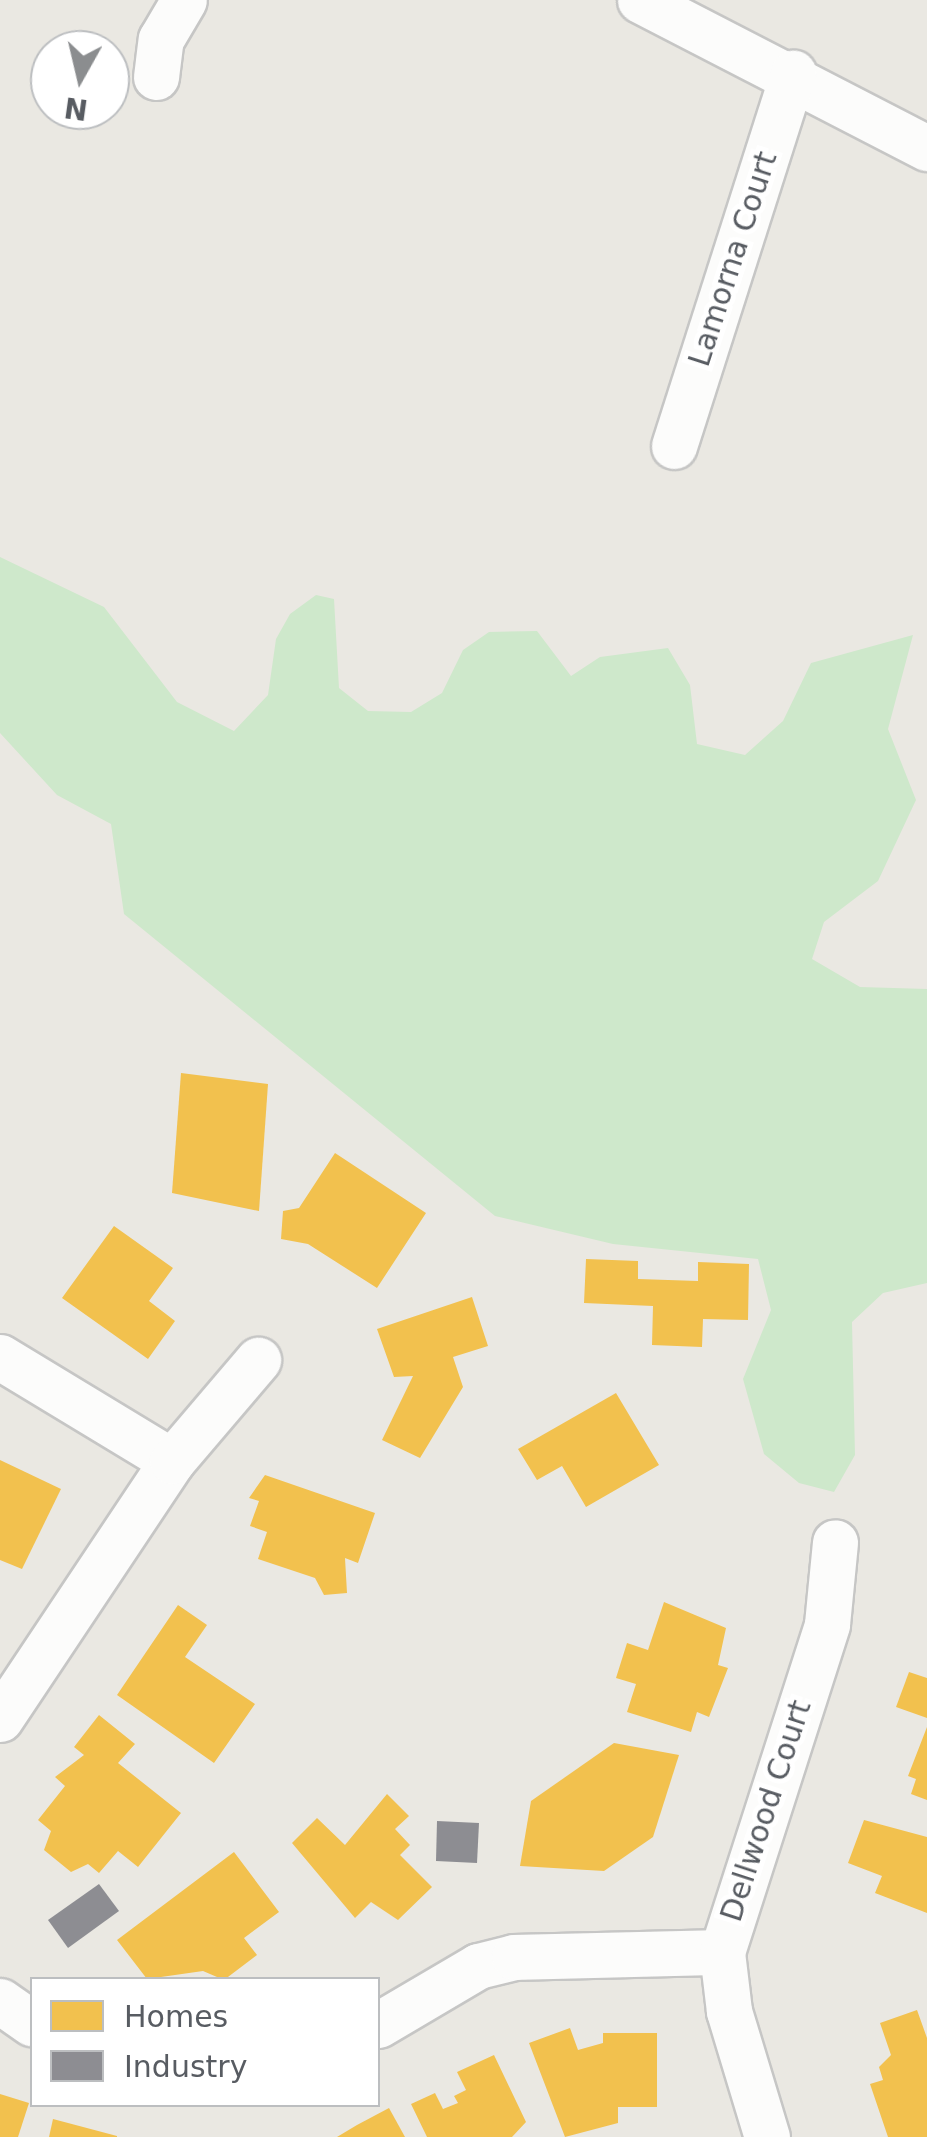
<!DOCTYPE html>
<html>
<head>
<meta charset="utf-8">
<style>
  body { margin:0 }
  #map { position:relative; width:927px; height:2137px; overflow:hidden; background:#eae8e2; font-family:"DejaVu Sans",sans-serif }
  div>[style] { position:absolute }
  .green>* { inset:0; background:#cee8cb }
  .homes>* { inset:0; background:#f2c14e }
  .industry>* { inset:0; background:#8d8d92 }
  .roads { filter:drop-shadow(2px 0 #c6c6c5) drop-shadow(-2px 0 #c6c6c5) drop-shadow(0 2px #c6c6c5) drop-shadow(0 -2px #c6c6c5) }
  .minor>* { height:45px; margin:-22.5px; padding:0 22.5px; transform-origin:22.5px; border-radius:22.5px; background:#fcfcfb }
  span { translate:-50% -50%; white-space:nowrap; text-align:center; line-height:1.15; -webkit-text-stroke:10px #fff; paint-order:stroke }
  .street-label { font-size:30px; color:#585c62 }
  .legend { position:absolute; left:30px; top:1977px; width:350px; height:130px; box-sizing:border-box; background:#fff; border:2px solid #bcbec0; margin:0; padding:12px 18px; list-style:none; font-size:30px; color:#585c62 }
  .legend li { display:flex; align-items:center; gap:20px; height:50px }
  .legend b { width:50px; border:2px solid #bcbec0 }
  .north { position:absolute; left:30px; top:30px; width:100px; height:100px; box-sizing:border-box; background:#fff; border:2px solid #bcbec0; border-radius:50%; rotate:188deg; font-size:28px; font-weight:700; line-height:40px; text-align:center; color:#585c62 }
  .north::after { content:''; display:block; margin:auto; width:35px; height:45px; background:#8b8d8f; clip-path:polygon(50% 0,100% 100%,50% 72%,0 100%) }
</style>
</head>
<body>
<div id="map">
  <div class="green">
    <i style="clip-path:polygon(0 557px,104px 607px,177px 702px,234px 731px,268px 695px,276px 639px,290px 614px,316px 595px,334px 599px,339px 688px,368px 711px,411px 712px,442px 693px,463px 650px,489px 632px,537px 631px,571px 676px,600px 657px,668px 648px,690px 685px,697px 744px,745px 755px,783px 721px,811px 663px,913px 635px,888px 729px,916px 800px,878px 881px,824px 922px,812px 959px,860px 987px,927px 989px,927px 1283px,883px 1293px,852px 1322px,855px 1455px,834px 1492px,799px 1483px,764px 1454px,743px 1379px,771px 1310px,758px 1259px,613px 1244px,495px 1216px,124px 914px,111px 824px,57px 795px,0 733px)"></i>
  </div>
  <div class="homes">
    <i style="clip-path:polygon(181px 1073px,268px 1084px,259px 1211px,172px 1193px)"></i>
    <i style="clip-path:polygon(335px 1153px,426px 1213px,377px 1288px,308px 1244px,281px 1239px,283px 1211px,299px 1208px)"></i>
    <i style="clip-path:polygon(114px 1226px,173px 1268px,149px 1301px,175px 1321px,148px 1359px,62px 1298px)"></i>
    <i style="clip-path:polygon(586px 1259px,638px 1261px,638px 1279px,698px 1281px,698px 1262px,749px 1264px,748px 1320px,703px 1319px,702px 1347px,652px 1345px,653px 1306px,584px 1303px)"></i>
    <i style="clip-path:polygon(472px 1297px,488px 1346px,453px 1357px,463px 1387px,420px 1458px,382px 1440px,413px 1376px,394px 1377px,377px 1329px)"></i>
    <i style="clip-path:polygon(616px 1393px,659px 1465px,586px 1507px,562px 1466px,537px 1480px,518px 1449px)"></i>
    <i style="clip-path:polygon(0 1460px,61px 1489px,22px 1569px,0 1560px)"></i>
    <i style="clip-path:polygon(265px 1475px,375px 1513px,358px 1563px,345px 1558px,347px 1593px,324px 1595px,315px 1578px,258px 1559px,267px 1532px,250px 1526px,259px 1501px,249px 1498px)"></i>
    <i style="clip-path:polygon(664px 1602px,726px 1628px,718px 1665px,728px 1668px,709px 1717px,697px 1712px,691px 1732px,627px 1712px,636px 1684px,616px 1678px,627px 1643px,648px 1650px)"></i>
    <i style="clip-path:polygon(178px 1605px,207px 1625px,185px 1657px,255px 1704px,214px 1763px,117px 1695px)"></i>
    <i style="clip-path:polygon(909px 1672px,927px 1678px,927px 1718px,896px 1707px)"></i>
    <i style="clip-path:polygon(99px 1715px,135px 1744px,118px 1763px,181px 1813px,138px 1867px,118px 1851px,99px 1873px,88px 1864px,71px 1872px,44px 1850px,51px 1831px,38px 1820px,65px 1786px,55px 1777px,84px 1755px,74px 1747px)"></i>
    <i style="clip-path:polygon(927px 1727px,927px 1800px,911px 1794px,916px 1779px,908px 1776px)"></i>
    <i style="clip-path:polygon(614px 1743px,679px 1755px,653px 1837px,604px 1871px,520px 1866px,531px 1801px)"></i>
    <i style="clip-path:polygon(387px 1794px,409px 1816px,395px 1829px,410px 1845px,400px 1855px,432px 1887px,398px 1920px,371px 1902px,355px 1918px,292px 1843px,317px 1818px,345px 1845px)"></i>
    <i style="clip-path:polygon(864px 1820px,927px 1837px,927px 1913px,875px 1893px,882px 1876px,848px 1863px)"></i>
    <i style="clip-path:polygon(234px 1852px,279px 1912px,244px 1938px,257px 1955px,224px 1980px,203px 1971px,147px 1979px,117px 1940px)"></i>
    <i style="clip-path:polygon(917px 2010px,927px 2038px,927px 2137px,888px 2137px,870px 2084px,883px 2080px,879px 2067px,891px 2055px,880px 2023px)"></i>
    <i style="clip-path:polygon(570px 2028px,578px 2050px,603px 2043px,603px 2033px,657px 2033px,657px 2107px,618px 2107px,618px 2123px,565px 2137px,529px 2043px)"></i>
    <i style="clip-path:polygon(494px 2055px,526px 2122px,512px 2137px,427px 2137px,411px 2104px,435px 2093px,443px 2109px,458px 2103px,454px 2096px,466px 2090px,457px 2072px)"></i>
    <i style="clip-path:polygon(0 2094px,29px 2103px,18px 2137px,0 2137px)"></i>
    <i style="clip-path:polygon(389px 2108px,405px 2137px,337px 2137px,357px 2125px)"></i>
    <i style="clip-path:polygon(53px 2119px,117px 2136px,117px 2137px,49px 2137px)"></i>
  </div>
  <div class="industry">
    <i style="clip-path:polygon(437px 1821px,479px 1823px,477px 1863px,436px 1861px)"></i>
    <i style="clip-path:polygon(99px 1884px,119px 1911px,68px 1948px,48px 1920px)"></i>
  </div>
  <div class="roads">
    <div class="minor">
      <i style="left:640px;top:0;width:323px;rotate:27.3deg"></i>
      <i style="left:156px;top:77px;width:38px;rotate:-83deg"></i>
      <i style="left:161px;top:39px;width:45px;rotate:-59.5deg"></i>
      <i style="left:674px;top:446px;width:392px;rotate:-72.3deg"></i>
      <i style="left:0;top:1357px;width:201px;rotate:31.2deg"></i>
      <i style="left:0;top:1719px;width:310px;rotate:-56.3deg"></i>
      <i style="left:172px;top:1461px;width:133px;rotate:-49.6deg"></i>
      <i style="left:0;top:2001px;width:39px;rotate:35deg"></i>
      <i style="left:378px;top:2025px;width:116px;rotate:-30.5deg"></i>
      <i style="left:478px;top:1966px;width:37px;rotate:-14deg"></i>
      <i style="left:514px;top:1957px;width:208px;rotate:-1.4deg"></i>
      <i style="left:767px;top:2137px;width:132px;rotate:-106.8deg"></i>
      <i style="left:729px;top:2011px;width:59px;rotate:-96.8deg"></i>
      <i style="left:722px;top:1952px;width:344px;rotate:-72.2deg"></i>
      <i style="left:827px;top:1624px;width:82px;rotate:-84.4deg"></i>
    </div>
  </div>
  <div class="street-label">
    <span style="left:733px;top:259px;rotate:-72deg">Lamorna Court</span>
    <span style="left:766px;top:1811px;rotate:-72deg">Dellwood Court</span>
  </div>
  <ul class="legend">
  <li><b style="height:28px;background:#f2c14e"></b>Homes</li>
  <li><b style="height:28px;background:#8d8d92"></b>Industry</li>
  </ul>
  <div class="north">N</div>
</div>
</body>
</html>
